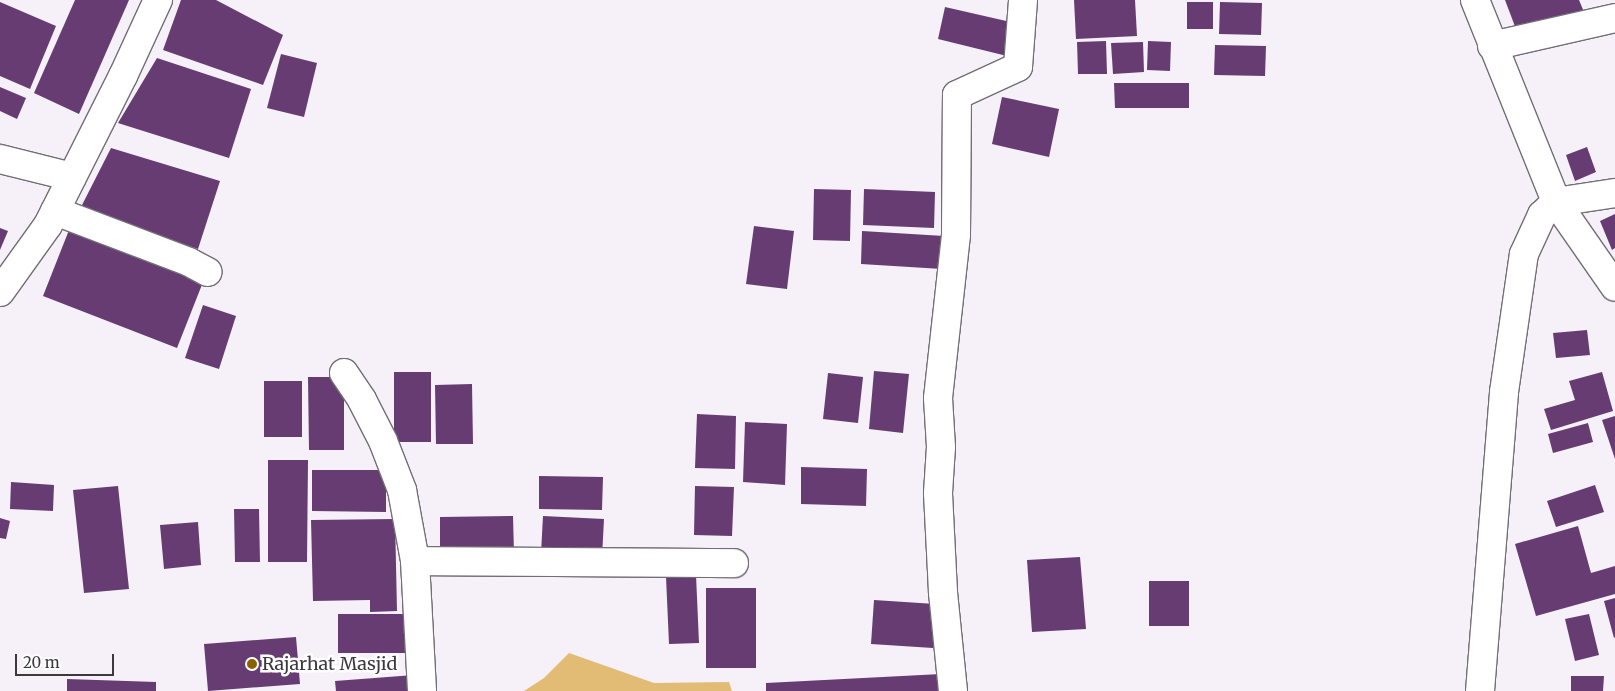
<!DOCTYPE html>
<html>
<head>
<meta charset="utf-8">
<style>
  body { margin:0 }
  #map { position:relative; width:1615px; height:691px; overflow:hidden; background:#f6f0f8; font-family:Merriweather,serif }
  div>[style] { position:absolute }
  .water>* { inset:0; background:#e2bc74 }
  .building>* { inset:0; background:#663c73 }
  .roads { filter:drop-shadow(1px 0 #736e75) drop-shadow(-1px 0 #736e75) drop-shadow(0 1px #736e75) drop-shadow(0 -1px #736e75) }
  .minor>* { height:28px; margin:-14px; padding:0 14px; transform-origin:14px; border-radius:14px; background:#fff }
  .tertiary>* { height:28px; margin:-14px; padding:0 14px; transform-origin:14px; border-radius:14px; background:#fff }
  .dots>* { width:14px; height:14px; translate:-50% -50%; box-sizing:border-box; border:2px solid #fff; border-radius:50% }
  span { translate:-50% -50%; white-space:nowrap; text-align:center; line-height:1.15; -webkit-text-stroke:5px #fff; paint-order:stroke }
  .poi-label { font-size:18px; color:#3b393c }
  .left { translate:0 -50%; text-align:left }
  .scale { position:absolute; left:15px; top:654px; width:99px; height:22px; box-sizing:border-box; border:2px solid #3b393c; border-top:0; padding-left:6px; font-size:15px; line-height:18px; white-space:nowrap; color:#3b393c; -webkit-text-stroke:4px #fff; paint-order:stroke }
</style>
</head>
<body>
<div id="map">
  <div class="water">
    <i style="clip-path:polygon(569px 653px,654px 683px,729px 682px,732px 691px,524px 691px,544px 678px)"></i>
  </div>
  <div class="building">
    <i style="clip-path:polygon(75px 0,129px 0,79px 114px,34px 93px)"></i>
    <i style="clip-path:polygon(181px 0,216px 0,283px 35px,263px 85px,163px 50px)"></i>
    <i style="clip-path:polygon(1074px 0,1135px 0,1137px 36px,1076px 39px)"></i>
    <i style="clip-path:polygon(1505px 0,1579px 0,1584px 12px,1519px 37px)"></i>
    <i style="clip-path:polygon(0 2px,56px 26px,30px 89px,0 76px)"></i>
    <i style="clip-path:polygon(1187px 2px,1213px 2px,1213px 29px,1187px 29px)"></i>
    <i style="clip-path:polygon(1220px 2px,1262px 3px,1261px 35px,1219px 34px)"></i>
    <i style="clip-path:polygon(945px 7px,1015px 23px,1007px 56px,938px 39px)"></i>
    <i style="clip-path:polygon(1106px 41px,1107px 74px,1078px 74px,1077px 42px)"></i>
    <i style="clip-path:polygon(1148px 41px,1171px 42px,1170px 71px,1147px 70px)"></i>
    <i style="clip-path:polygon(1143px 42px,1144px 72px,1113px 74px,1111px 43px)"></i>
    <i style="clip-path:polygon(1215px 45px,1266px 46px,1265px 76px,1214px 75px)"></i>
    <i style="clip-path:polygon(281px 54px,317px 63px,304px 117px,267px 108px)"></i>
    <i style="clip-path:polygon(157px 58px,251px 89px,229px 158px,118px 123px)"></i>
    <i style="clip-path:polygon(1114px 83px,1189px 83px,1189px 108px,1115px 108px)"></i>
    <i style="clip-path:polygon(0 87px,26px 98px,17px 119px,0 111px)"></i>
    <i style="clip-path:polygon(1002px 97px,1059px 109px,1049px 157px,992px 144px)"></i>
    <i style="clip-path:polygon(1587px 147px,1596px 172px,1575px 181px,1566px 155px)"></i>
    <i style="clip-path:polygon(111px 148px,220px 181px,198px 249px,80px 209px)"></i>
    <i style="clip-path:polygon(814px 189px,851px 190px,850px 241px,813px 240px)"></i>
    <i style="clip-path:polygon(864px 189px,935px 192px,934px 228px,863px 225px)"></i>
    <i style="clip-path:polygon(1615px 214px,1615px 248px,1612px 250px,1600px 221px)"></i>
    <i style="clip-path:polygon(71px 225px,205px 277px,177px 348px,43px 296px)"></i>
    <i style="clip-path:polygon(754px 226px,794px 231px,787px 289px,746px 284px)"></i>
    <i style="clip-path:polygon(0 228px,8px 231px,0 250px)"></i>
    <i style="clip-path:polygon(862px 231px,944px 236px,942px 269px,861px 264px)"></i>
    <i style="clip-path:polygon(203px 305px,236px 316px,219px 369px,185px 358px)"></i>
    <i style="clip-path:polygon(1587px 330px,1590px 355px,1556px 358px,1553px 333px)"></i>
    <i style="clip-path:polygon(874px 371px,909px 374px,903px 433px,869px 429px)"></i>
    <i style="clip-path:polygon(394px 372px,431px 372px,431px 442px,394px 442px)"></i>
    <i style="clip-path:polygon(1602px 372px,1613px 411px,1551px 430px,1544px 409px,1575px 400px,1569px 381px)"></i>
    <i style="clip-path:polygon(828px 373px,863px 377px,858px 423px,823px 419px)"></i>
    <i style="clip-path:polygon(308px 377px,344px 377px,344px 450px,309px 450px)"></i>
    <i style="clip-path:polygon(264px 381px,302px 381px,302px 437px,264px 437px)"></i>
    <i style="clip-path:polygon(472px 384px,473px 444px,436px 444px,435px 385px)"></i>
    <i style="clip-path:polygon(697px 414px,736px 416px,735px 469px,695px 468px)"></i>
    <i style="clip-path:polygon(1615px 416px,1615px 459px,1602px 420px)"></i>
    <i style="clip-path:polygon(745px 422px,787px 424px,785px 485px,743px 482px)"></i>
    <i style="clip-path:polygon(1588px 423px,1593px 442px,1553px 453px,1548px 434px)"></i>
    <i style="clip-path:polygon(268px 460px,308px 460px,307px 562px,268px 562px)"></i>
    <i style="clip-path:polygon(801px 467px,867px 469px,866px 506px,801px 504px)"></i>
    <i style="clip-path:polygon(312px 470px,386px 470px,386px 512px,312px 511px)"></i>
    <i style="clip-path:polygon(539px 476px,603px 477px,602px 510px,539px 509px)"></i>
    <i style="clip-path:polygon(11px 482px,54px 485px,53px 511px,10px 509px)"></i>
    <i style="clip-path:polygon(1595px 485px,1604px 512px,1556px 527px,1547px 501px)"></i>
    <i style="clip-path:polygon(118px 486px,129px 589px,84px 593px,73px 490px)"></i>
    <i style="clip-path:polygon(695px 486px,734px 487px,732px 536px,694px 535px)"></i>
    <i style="clip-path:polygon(234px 509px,259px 509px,260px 562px,235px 562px)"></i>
    <i style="clip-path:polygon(513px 516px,514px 554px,440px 555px,440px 517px)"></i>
    <i style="clip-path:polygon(543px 516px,604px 519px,602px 557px,541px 553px)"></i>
    <i style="clip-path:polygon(0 518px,10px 521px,6px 539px,0 538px)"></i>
    <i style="clip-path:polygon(395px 519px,397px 611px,370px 612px,370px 600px,313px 601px,311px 520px)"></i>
    <i style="clip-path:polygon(198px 522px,201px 565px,164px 569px,160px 525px)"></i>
    <i style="clip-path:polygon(1578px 526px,1591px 573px,1615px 566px,1615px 594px,1536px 616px,1515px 544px)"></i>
    <i style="clip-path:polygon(1080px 557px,1086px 629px,1032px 632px,1027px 560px)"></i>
    <i style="clip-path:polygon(696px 575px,699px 643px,669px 644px,666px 577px)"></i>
    <i style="clip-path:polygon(1149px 581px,1189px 581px,1189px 626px,1149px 626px)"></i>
    <i style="clip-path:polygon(706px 588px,756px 588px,756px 668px,706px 668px)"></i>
    <i style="clip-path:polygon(1615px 598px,1615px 637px,1614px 638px,1604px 601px)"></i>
    <i style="clip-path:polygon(874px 600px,935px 604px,933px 648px,871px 644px)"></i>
    <i style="clip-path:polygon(338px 614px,410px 614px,409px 653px,338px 653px)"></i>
    <i style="clip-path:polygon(1589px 614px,1599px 655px,1575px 661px,1565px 619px)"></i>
    <i style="clip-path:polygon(296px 637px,300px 684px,208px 691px,204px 644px)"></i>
    <i style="clip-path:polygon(941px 674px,942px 691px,766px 691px,766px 683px)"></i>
    <i style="clip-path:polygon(414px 675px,415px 691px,336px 691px,335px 681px)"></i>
    <i style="clip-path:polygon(1571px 676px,1604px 676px,1603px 691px,1571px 691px)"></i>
    <i style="clip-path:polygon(67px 679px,156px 682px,156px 691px,67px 691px)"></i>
  </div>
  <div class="roads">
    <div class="minor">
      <i style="left:1475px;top:0;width:218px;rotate:68.1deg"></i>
      <i style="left:1556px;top:202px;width:103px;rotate:55.2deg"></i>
      <i style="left:1492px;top:46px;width:126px;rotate:-12.8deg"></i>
      <i style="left:0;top:159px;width:74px;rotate:14deg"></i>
      <i style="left:55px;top:211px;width:143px;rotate:20.8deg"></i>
      <i style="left:189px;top:262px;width:21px;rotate:28deg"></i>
      <i style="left:344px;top:373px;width:32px;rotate:56deg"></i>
      <i style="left:362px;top:400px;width:46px;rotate:62.9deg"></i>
      <i style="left:383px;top:441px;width:53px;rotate:68.8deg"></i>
      <i style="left:402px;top:490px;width:72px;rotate:79.6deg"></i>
      <i style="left:415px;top:561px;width:130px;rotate:86.9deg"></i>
      <i style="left:415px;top:561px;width:319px;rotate:0.4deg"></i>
      <i style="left:953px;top:691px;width:100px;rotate:-95.8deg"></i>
      <i style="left:943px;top:592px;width:99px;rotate:-92.9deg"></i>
      <i style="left:938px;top:493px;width:46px;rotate:-86.3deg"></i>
      <i style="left:941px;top:447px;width:49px;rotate:-93.5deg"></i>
      <i style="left:938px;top:398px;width:164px;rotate:-83.7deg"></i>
      <i style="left:956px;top:235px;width:140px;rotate:-89.6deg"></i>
      <i style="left:957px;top:95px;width:67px;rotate:-24.7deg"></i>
      <i style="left:1018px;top:67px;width:67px;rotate:-85.7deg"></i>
      <i style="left:1480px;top:691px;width:300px;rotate:-85.4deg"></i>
      <i style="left:1504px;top:392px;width:139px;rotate:-81.8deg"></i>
      <i style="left:1524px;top:254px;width:43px;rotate:-65.2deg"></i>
      <i style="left:1542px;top:215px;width:19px;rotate:-43deg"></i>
      <i style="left:1556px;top:202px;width:60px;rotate:-8.7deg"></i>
    </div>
    <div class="tertiary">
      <i style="left:0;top:292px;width:82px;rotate:-54.4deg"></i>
      <i style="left:48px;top:225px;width:167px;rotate:-63.3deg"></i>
      <i style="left:123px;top:76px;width:84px;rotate:-65.3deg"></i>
    </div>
  </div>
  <div class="dots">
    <i style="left:252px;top:664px;background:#886200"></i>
  </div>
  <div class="poi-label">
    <span class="left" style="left:262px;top:664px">Rajarhat Masjid</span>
  </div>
  <div class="scale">20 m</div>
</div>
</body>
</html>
